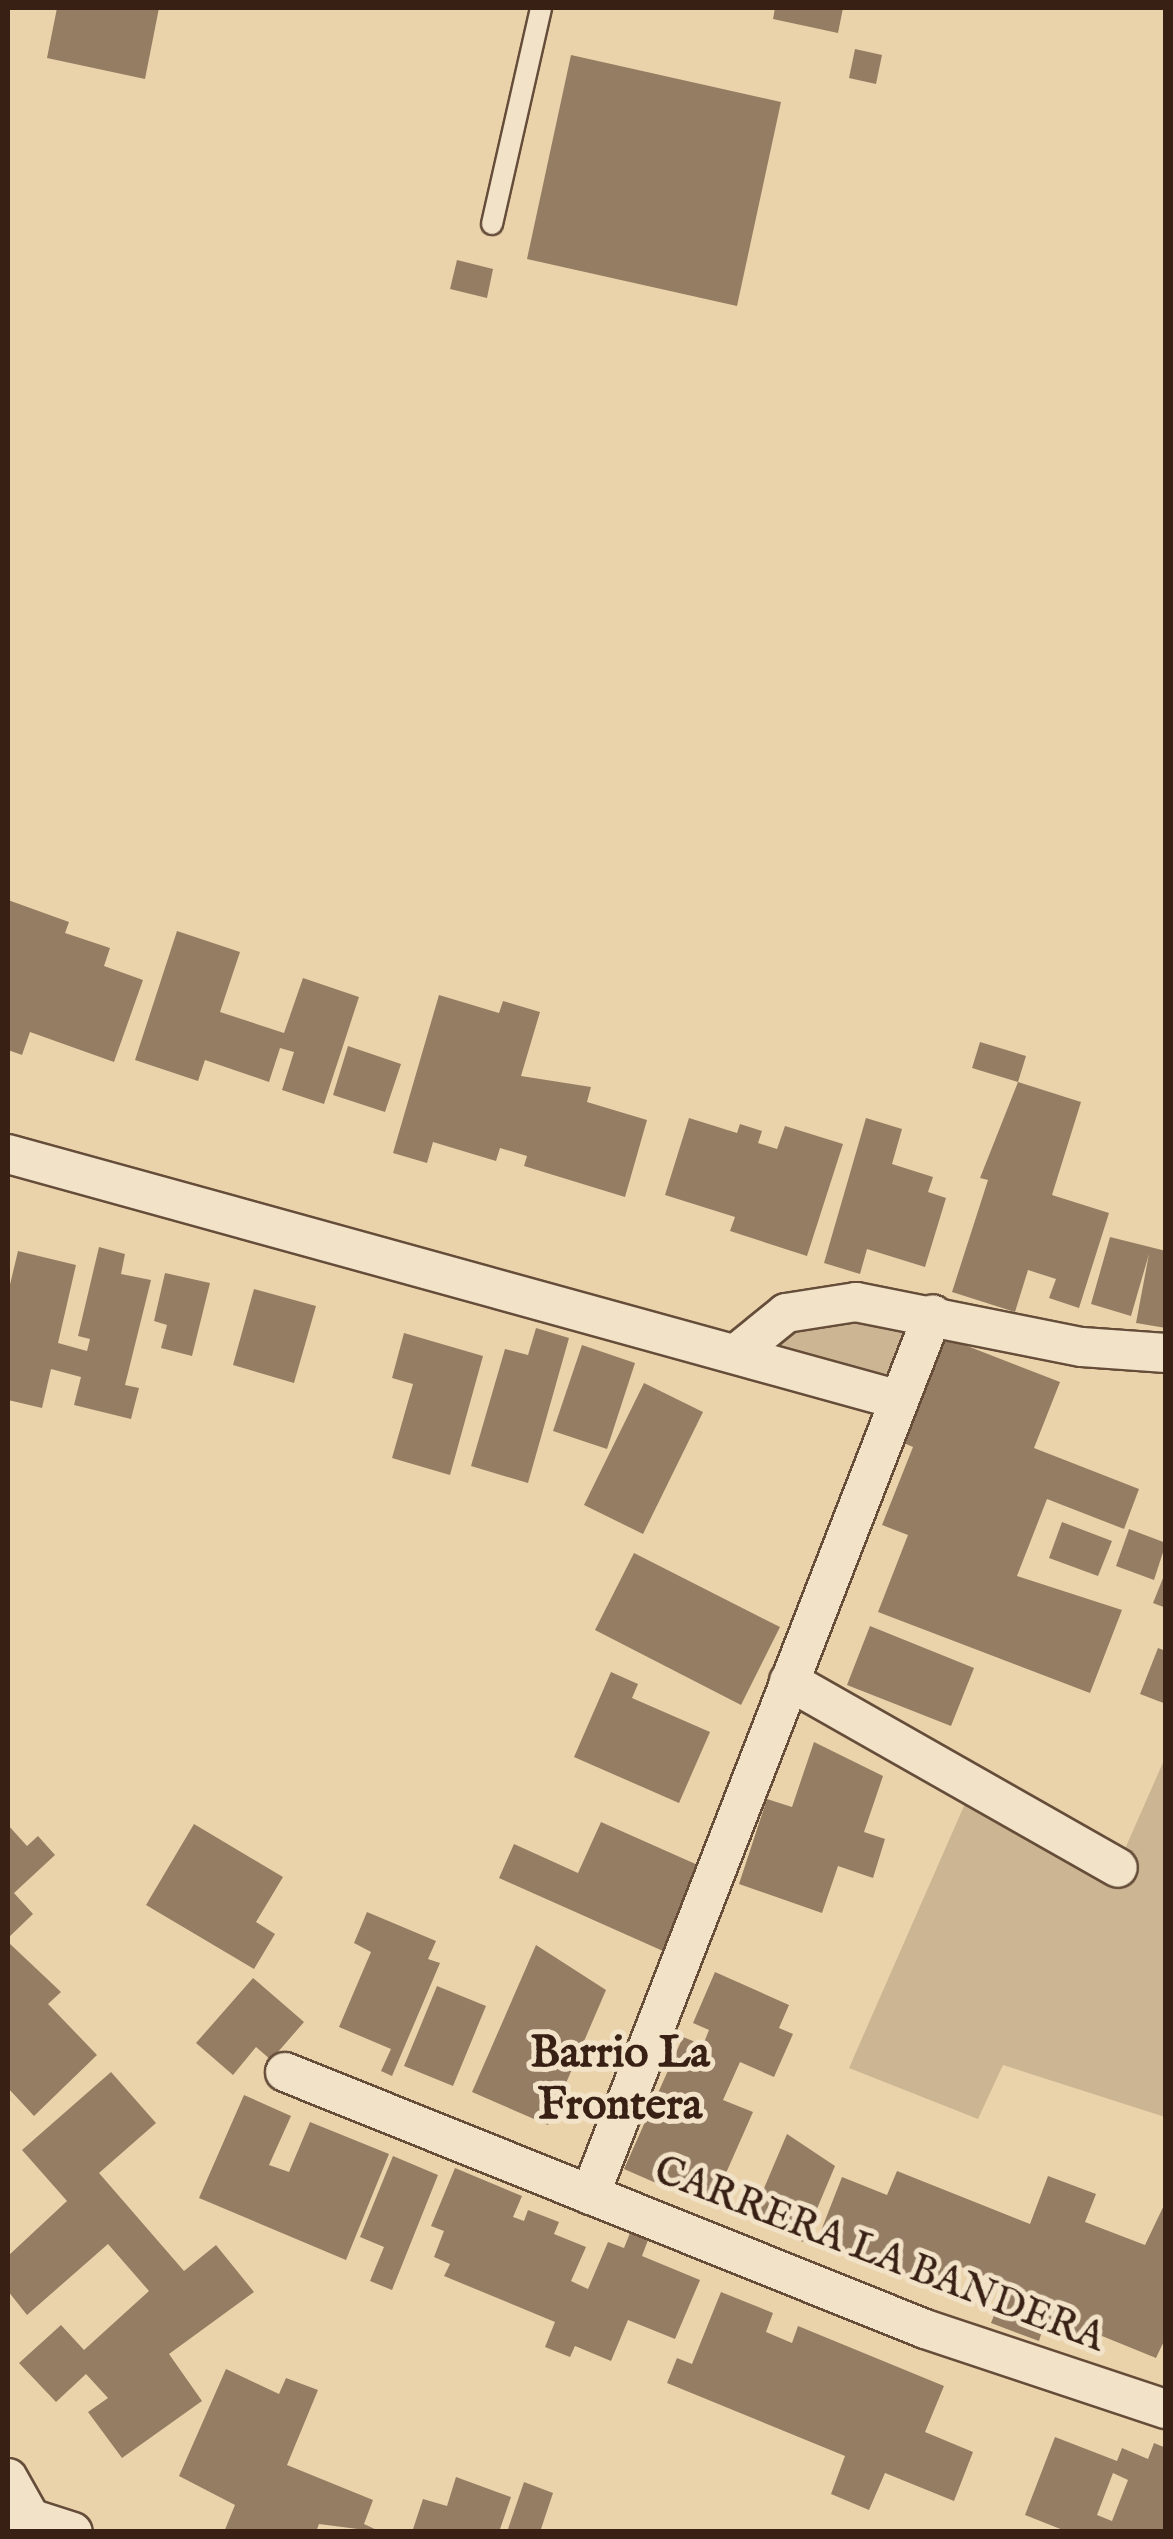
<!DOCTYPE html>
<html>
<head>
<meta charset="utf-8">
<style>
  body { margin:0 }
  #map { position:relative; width:1173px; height:2539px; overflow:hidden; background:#ead3ab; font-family:"IM FELL English",serif }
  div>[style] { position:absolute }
  .green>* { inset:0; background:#ccb592 }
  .building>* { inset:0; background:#957d63 }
  .roads { filter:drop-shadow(2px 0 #654d3a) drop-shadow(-2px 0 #654d3a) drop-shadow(0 2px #654d3a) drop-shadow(0 -2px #654d3a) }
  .service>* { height:20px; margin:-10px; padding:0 10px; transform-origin:10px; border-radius:10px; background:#f1e2c8 }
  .minor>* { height:38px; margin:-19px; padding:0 19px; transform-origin:19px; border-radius:19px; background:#f1e2c8 }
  span { translate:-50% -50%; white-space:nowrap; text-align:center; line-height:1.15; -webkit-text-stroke:10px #f1e2c8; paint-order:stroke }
  .street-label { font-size:40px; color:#392015 }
  .quarter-label { font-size:45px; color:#392015; font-weight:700 }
  .frame { position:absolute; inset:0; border:10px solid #392015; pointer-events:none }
</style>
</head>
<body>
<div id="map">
  <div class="green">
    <i style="clip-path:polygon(933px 1314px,899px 1400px,738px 1352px,763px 1328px)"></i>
    <i style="clip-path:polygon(1165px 1758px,1165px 2117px,1003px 2065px,978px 2119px,849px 2068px,971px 1790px,1117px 1867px)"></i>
  </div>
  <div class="building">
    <i style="clip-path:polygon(57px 8px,159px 8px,145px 79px,47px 58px)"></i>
    <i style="clip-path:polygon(775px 8px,843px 8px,838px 33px,773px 19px)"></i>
    <i style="clip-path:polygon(855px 49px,882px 55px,876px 84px,849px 78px)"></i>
    <i style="clip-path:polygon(571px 55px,781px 102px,737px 306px,527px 259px)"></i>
    <i style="clip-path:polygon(457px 260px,493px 269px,487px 298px,450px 289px)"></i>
    <i style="clip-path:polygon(8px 900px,69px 922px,65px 933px,110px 948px,104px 966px,143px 980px,114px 1062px,30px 1032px,22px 1055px,8px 1050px)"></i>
    <i style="clip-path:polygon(177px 931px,240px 952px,220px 1012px,284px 1033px,303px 978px,359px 997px,324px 1104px,282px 1090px,294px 1052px,280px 1048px,269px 1082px,205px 1060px,198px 1081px,135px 1060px)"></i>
    <i style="clip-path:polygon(439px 995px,499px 1013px,503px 1001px,540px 1012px,521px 1076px,591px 1087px,587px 1102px,647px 1120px,625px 1197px,524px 1166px,527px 1156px,500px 1148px,496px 1161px,433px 1142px,427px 1163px,393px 1153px)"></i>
    <i style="clip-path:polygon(980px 1042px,1026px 1056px,1018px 1082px,972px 1068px)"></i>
    <i style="clip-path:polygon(348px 1046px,401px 1064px,385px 1112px,333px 1095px)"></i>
    <i style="clip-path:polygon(1018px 1082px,1081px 1102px,1052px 1195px,1109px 1213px,1079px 1308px,1049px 1298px,1056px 1279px,1028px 1270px,1015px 1312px,952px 1292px,988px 1180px,980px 1178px)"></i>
    <i style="clip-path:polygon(689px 1118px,737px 1133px,740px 1124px,762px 1131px,758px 1143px,777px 1149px,785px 1126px,843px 1144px,807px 1256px,730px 1231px,735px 1217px,665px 1195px)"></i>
    <i style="clip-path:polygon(866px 1118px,902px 1129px,892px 1164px,933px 1177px,928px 1192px,946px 1198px,925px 1267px,867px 1249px,860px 1274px,824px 1263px)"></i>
    <i style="clip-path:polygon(1110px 1237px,1166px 1251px,1166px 1328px,1136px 1323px,1149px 1254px,1131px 1316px,1091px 1304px)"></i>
    <i style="clip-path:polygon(99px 1247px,125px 1254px,121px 1274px,151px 1280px,125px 1385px,139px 1388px,131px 1419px,74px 1405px,81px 1377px,51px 1369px,42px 1408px,8px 1400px,8px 1293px,18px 1251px,76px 1265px,58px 1343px,87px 1351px,90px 1339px,78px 1336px)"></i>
    <i style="clip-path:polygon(165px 1273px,210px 1283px,192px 1356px,161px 1348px,167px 1325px,154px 1321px)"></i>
    <i style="clip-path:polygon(254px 1289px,316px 1306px,294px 1383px,233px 1365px)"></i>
    <i style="clip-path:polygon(536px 1328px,569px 1338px,528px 1483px,471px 1466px,505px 1349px,528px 1355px)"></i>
    <i style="clip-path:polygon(404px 1333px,483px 1356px,450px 1475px,392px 1458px,413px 1384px,392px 1378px)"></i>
    <i style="clip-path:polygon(939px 1335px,1060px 1382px,1034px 1448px,1139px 1489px,1124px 1529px,1047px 1499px,1017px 1576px,1122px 1610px,1090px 1693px,878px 1612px,908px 1535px,882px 1525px,913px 1447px,899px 1441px)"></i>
    <i style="clip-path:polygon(582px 1345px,635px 1363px,607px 1449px,553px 1431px)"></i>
    <i style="clip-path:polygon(644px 1383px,703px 1412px,643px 1534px,584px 1505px)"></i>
    <i style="clip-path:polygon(1062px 1522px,1112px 1541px,1098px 1576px,1049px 1558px)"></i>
    <i style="clip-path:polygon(1129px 1529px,1166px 1543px,1154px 1580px,1116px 1566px)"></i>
    <i style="clip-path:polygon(634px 1553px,780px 1627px,741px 1705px,595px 1630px)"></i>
    <i style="clip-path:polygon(1165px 1573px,1166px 1573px,1166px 1608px,1153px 1603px)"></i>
    <i style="clip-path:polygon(870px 1626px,974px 1668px,951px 1726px,847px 1685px)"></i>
    <i style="clip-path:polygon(1158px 1648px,1166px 1651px,1166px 1704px,1140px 1694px)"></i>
    <i style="clip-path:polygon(611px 1672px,638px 1684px,632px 1698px,710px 1732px,679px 1803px,574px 1757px)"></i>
    <i style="clip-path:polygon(814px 1742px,883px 1776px,864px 1832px,885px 1839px,873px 1878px,838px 1866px,822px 1913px,739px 1884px,767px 1799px,792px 1807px)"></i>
    <i style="clip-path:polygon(601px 1822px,700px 1866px,663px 1951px,499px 1878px,514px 1844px,578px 1873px)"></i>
    <i style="clip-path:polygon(194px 1824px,283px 1877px,256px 1922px,275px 1934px,254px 1969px,146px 1905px)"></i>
    <i style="clip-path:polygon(8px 1825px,27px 1846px,38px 1836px,55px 1855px,14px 1893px,33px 1914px,8px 1938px)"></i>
    <i style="clip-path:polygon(367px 1912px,436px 1941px,428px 1959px,440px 1963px,392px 2076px,381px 2071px,391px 2049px,339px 2027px,371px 1952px,354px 1943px)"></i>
    <i style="clip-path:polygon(8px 1942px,61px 1992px,48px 2004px,97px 2055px,34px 2116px,8px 2088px)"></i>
    <i style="clip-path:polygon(536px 1945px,606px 1990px,548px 2125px,472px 2092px)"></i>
    <i style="clip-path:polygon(715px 1972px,789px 2005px,779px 2028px,793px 2034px,774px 2077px,740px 2062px,723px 2100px,753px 2112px,711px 2207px,624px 2169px,683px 2037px,703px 2045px,709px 2030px,693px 2023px)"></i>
    <i style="clip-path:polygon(253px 1978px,304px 2022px,271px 2060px,256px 2047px,233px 2075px,196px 2043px)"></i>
    <i style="clip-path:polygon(437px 1986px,486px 2006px,453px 2086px,404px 2066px)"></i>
    <i style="clip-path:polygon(111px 2072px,156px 2123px,99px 2173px,184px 2271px,216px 2245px,254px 2292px,169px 2354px,202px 2401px,122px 2458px,88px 2412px,108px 2398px,86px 2374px,56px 2402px,19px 2363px,61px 2325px,84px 2350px,149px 2291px,108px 2244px,27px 2315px,8px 2291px,8px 2256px,67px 2201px,22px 2150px)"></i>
    <i style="clip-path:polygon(244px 2095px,291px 2116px,269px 2165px,289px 2172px,310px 2122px,389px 2154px,346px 2260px,199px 2198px)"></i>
    <i style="clip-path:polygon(787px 2134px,835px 2166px,803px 2242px,751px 2219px)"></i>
    <i style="clip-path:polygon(393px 2156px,438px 2175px,392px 2290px,370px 2281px,384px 2247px,360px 2237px)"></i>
    <i style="clip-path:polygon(455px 2168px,522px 2196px,513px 2217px,524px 2221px,528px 2210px,559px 2222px,554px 2234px,586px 2247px,571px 2281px,588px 2289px,608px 2242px,624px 2248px,630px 2233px,648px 2240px,642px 2256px,700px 2280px,675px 2339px,628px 2320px,611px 2361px,575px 2346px,570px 2357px,545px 2347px,555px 2322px,444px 2276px,450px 2264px,434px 2257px,444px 2231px,431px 2226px)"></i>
    <i style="clip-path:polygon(897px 2171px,1030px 2224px,1048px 2176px,1096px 2194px,1085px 2222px,1145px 2245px,1166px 2201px,1166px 2337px,1156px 2358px,1102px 2336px,1096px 2349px,1043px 2328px,1039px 2341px,991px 2323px,1006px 2285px,959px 2266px,948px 2293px,817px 2241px,842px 2177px,887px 2195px)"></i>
    <i style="clip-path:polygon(721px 2292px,773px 2313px,766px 2332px,792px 2343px,798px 2326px,944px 2386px,925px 2432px,973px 2452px,954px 2501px,885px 2473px,869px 2510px,831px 2494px,845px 2456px,667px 2383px,677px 2358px,692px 2364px)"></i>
    <i style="clip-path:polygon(226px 2369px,279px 2394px,286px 2378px,318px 2390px,287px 2465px,373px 2500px,364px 2524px,381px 2532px,319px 2524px,316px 2532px,224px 2532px,235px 2505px,179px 2476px)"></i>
    <i style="clip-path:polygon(evenodd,1055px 2437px,1117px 2461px,1122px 2448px,1148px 2459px,1154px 2443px,1166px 2448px,1166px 2532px,1068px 2532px,1025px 2515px,1055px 2437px,1113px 2473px,1128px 2480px,1112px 2521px,1097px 2515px,1113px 2473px)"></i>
    <i style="clip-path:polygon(456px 2477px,511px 2497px,499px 2532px,412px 2532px,423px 2499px,447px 2506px)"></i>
    <i style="clip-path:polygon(524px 2482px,553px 2493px,540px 2532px,507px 2532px)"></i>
  </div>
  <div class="roads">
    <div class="service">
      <i style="left:492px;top:224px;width:221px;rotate:-77.2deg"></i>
    </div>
    <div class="minor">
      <i style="left:8px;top:1154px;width:924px;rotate:15.43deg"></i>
      <i style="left:738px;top:1352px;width:62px;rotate:-39.1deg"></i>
      <i style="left:786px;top:1313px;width:71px;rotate:-8.9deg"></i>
      <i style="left:856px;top:1302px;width:230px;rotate:11.3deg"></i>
      <i style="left:1082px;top:1347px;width:84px;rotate:4.1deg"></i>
      <i style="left:789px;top:1681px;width:378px;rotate:29.6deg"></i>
      <i style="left:285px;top:2072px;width:690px;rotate:21.88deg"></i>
      <i style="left:925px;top:2329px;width:254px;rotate:18.4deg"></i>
      <i style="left:590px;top:2195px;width:945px;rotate:-68.73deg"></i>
      <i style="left:8px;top:2478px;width:45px;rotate:60.6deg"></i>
      <i style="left:8px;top:2511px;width:68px;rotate:17.9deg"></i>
    </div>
  </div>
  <div class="street-label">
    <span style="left:879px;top:2256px;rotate:21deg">CARRERA LA BANDERA</span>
  </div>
  <div class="quarter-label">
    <span style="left:620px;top:2080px">Barrio La<br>Frontera</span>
  </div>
  <div class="frame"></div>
</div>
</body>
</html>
